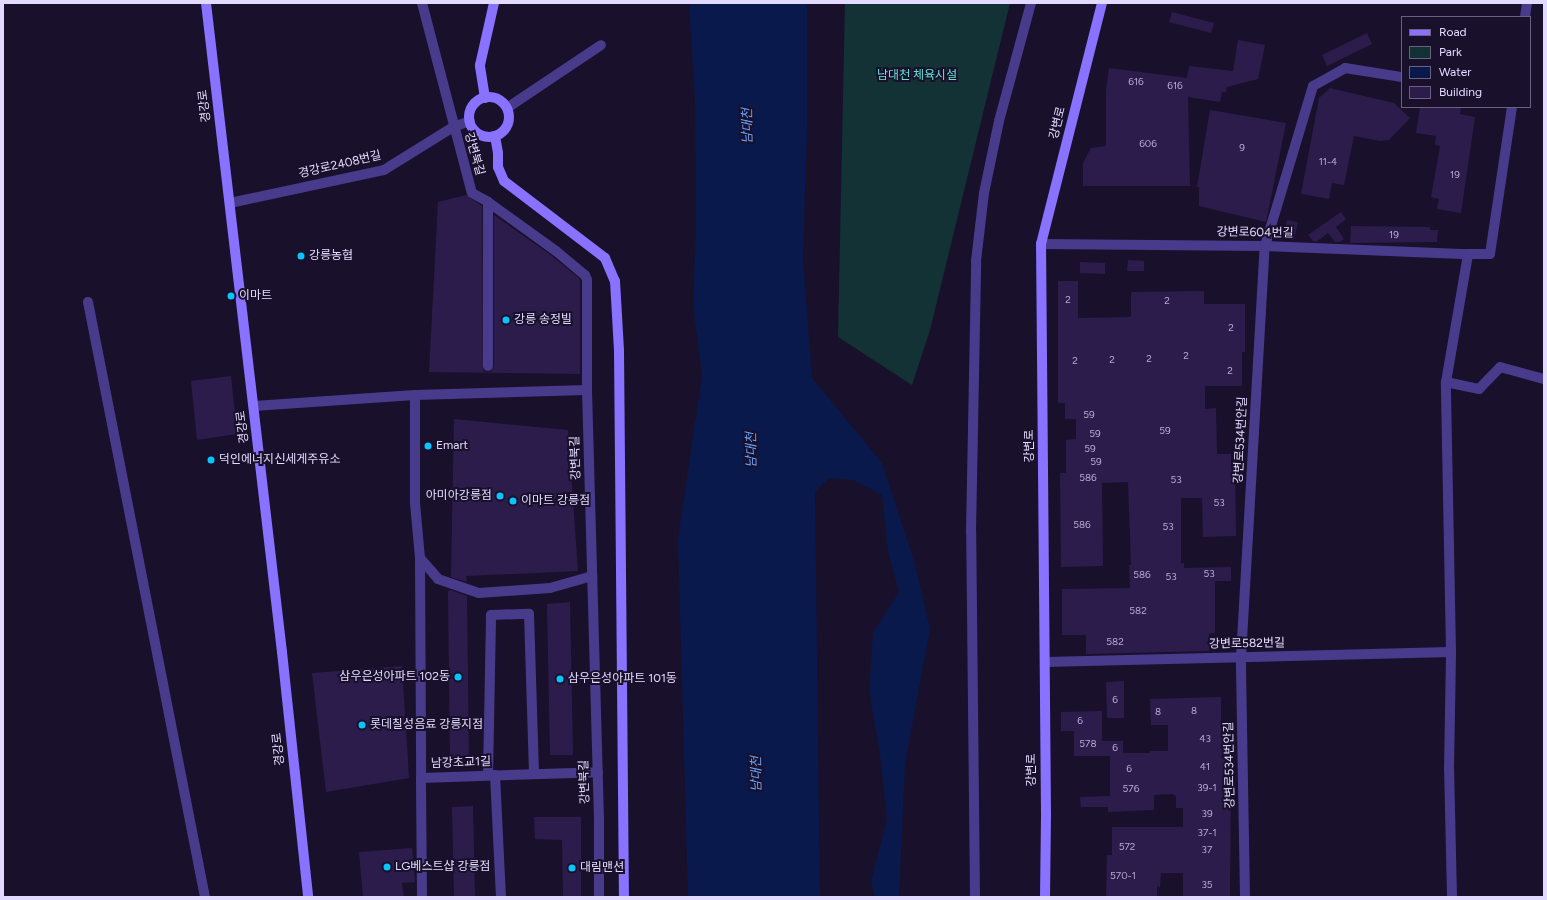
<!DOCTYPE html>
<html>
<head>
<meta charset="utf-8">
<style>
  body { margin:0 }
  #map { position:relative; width:1547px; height:900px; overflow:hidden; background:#19102b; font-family:Figtree,"Noto Sans KR",sans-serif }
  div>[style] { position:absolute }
  .green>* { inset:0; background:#133235 }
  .water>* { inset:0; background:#0a194b }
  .building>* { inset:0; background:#2c1c4c }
  .street>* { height:10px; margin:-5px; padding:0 5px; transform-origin:5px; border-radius:5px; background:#483b8b }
  .secondary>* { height:10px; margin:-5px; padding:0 5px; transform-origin:5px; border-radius:5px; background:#8872ff }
  .secondary>.ring { margin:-5px; padding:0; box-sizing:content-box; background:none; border:10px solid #8872ff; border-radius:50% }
  .dots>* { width:11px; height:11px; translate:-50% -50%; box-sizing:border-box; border:2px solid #19102b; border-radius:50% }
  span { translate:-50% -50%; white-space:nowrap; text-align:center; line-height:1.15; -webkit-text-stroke:4px #19102b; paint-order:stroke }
  .number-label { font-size:10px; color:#b5abd2 }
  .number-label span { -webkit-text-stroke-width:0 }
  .park-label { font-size:12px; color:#62e3d4 }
  .street-label { font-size:12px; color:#e3dbff }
  .poi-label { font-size:12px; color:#e3dbff }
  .left { translate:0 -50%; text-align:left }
  .right { translate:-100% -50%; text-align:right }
  .water-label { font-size:13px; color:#69a6ff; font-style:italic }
  .frame { position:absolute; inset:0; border:4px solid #e3dbff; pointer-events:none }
  .legend { position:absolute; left:1401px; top:16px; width:130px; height:92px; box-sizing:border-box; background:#19102b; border:1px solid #6a6180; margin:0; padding:5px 7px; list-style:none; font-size:12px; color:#e3dbff }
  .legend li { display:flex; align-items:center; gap:8px; height:20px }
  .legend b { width:20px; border:1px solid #6a6180 }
</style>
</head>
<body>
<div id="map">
  <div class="green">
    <i style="clip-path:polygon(845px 3px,1010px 3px,930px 330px,912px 385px,838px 337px)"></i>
  </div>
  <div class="water">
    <i style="clip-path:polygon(689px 3px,807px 3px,807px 128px,803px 258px,812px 378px,882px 463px,915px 564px,930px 629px,905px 764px,899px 897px,875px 897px,871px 882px,887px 819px,880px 755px,869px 690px,873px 633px,899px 592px,888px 552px,882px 495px,853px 480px,829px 478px,815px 492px,820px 897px,688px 897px,678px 539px,702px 375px,693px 305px,696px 228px,695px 101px)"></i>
  </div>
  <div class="building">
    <i style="clip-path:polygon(1172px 12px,1214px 23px,1211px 33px,1169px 22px)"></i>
    <i style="clip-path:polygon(1367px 33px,1372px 44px,1327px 66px,1322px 55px)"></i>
    <i style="clip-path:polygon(1238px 40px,1265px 45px,1258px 79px,1227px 87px,1226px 92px,1222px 92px,1220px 102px,1188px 97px,1190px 186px,1083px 186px,1083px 163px,1091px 148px,1106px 146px,1106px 90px,1109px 68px,1187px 78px,1189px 66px,1233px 71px)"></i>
    <i style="clip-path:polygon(1330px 88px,1394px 103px,1410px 118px,1389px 140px,1380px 141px,1354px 136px,1344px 185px,1332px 183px,1329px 199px,1301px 194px,1319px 98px)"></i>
    <i style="clip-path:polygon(1420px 107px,1461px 107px,1460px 114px,1475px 117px,1461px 213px,1437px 209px,1439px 199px,1431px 197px,1440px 146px,1435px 145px,1436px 136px,1416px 133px)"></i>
    <i style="clip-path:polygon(1210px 110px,1286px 123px,1266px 222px,1199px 206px,1199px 187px,1197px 187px)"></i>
    <i style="clip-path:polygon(466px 195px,482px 206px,483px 370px,485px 372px,491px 372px,494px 366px,494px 215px,552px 256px,580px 279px,580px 374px,429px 372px,438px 202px)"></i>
    <i style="clip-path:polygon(1341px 212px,1346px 219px,1336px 227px,1344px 239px,1339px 242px,1335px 242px,1328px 233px,1316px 242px,1313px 241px,1308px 235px)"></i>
    <i style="clip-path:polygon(1287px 220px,1298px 222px,1294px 240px,1283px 238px)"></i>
    <i style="clip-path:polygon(1351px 226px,1430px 227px,1430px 230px,1438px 230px,1437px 242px,1350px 243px)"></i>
    <i style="clip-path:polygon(1128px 260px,1144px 261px,1144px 271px,1127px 271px)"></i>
    <i style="clip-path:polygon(1080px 262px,1105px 263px,1105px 274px,1080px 273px)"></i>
    <i style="clip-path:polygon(1058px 281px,1078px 281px,1078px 318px,1131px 317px,1131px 292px,1204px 291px,1204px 304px,1245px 304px,1245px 352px,1242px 352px,1242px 386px,1205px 386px,1205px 409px,1216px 408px,1217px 454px,1231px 454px,1231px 469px,1235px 469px,1236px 536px,1203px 537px,1202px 498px,1181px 498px,1181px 563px,1184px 563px,1184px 568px,1231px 567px,1231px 581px,1215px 581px,1215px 633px,1209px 634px,1209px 651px,1086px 654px,1086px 635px,1062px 635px,1062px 589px,1130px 588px,1129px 565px,1131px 565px,1128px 482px,1102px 483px,1103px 566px,1061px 567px,1060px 473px,1066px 473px,1066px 440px,1076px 439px,1076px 419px,1065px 419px,1065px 403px,1058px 403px)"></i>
    <i style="clip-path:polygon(231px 376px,237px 434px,197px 440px,191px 381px)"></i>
    <i style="clip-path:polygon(454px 419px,568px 430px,578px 571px,466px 576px,467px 582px,451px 577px)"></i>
    <i style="clip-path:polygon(448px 591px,451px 590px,467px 596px,469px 764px,450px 764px)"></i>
    <i style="clip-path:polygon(570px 602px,573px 755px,550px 755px,547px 604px)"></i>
    <i style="clip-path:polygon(402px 666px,409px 778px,326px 792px,312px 673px)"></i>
    <i style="clip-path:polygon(1124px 681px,1124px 718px,1107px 718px,1106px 682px)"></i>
    <i style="clip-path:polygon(1221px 697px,1221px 726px,1229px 726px,1229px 778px,1231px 778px,1230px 897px,1183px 897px,1183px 873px,1161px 873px,1160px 887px,1157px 886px,1157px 897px,1106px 897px,1107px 855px,1112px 855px,1112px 827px,1183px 827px,1183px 808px,1176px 808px,1176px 796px,1172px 794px,1154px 795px,1154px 810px,1108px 812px,1108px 807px,1081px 807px,1080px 797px,1110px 796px,1110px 756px,1074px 756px,1074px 731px,1061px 731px,1061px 712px,1102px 711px,1102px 741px,1123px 741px,1123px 753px,1150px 753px,1150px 751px,1168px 751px,1168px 725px,1151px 725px,1150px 699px)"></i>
    <i style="clip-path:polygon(473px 806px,475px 897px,454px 897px,452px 807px)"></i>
    <i style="clip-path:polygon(534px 817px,581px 817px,581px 897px,563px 897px,562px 840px,535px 839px)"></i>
    <i style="clip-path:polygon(412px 848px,415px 882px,402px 883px,404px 897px,363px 897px,359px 852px)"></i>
  </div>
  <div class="street">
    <i style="left:422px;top:3px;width:196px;rotate:75.3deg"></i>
    <i style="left:472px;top:193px;width:18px;rotate:29deg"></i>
    <i style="left:488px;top:202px;width:84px;rotate:35.8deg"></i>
    <i style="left:556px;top:251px;width:38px;rotate:40deg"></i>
    <i style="left:585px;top:275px;width:5px;rotate:68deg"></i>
    <i style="left:587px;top:280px;width:110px;rotate:90deg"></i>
    <i style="left:587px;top:390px;width:429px;rotate:88.4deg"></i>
    <i style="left:599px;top:819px;width:78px;rotate:90deg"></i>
    <i style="left:1525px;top:17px;width:14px;rotate:-82deg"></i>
    <i style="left:507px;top:108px;width:113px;rotate:-33.8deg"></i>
    <i style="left:488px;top:202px;width:164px;rotate:90deg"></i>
    <i style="left:230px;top:203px;width:157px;rotate:-12.1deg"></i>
    <i style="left:384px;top:170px;width:81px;rotate:-31.9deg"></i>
    <i style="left:453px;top:127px;width:18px;rotate:-19deg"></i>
    <i style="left:1041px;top:244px;width:224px;rotate:0.5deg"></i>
    <i style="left:1265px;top:246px;width:203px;rotate:2.3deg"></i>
    <i style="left:88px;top:302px;width:606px;rotate:78.88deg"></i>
    <i style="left:1446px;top:382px;width:34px;rotate:12deg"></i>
    <i style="left:1479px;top:389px;width:30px;rotate:-46deg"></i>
    <i style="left:1500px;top:367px;width:46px;rotate:15.3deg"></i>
    <i style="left:415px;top:395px;width:108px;rotate:90deg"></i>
    <i style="left:415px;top:503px;width:55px;rotate:84.8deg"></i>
    <i style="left:420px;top:558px;width:28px;rotate:49deg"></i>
    <i style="left:438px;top:579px;width:43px;rotate:18.9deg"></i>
    <i style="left:479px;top:593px;width:71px;rotate:-4deg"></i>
    <i style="left:550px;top:588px;width:44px;rotate:-15.9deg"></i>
    <i style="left:254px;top:406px;width:161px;rotate:-3.9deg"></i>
    <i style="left:415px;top:395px;width:172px;rotate:-1.7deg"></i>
    <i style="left:420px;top:558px;width:220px;rotate:89.7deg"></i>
    <i style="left:1045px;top:662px;width:406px;rotate:-1.4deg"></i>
    <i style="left:488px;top:775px;width:160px;rotate:-88.9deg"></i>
    <i style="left:491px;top:615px;width:38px;rotate:-2deg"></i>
    <i style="left:529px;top:614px;width:160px;rotate:88.2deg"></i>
    <i style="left:495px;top:775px;width:122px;rotate:87.2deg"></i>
    <i style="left:422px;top:897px;width:119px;rotate:-90.5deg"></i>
    <i style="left:421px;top:778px;width:177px;rotate:-1.9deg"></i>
    <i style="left:975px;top:897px;width:365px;rotate:-90.6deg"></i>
    <i style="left:971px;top:532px;width:271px;rotate:-88.9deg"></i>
    <i style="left:976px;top:261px;width:68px;rotate:-83.3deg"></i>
    <i style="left:984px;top:193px;width:74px;rotate:-78.2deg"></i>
    <i style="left:999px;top:121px;width:122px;rotate:-74.8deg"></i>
    <i style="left:1245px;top:897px;width:240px;rotate:-91deg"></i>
    <i style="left:1241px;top:657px;width:412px;rotate:-86.7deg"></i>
    <i style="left:1265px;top:246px;width:167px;rotate:-73.3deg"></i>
    <i style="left:1313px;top:86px;width:37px;rotate:-29deg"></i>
    <i style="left:1345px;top:68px;width:58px;rotate:9deg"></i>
    <i style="left:1452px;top:897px;width:128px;rotate:-91.3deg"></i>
    <i style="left:1449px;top:769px;width:117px;rotate:-89deg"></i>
    <i style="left:1451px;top:652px;width:270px;rotate:-91.1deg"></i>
    <i style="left:1446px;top:382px;width:130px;rotate:-80.2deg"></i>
    <i style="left:1468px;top:254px;width:22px"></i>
    <i style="left:1490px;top:254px;width:149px;rotate:-81.5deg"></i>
  </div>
  <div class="secondary">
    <i style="left:206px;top:3px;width:653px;rotate:83.32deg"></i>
    <i style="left:282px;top:652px;width:246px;rotate:83.9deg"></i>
    <i class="ring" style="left:469px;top:97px;width:30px;height:30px"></i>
    <i style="left:485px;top:98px;width:33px;rotate:-99deg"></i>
    <i style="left:480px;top:65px;width:64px;rotate:-77.3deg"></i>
    <i style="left:495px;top:136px;width:17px;rotate:80deg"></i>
    <i style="left:498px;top:153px;width:14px;rotate:90deg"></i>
    <i style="left:498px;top:167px;width:15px;rotate:67deg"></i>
    <i style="left:504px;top:181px;width:127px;rotate:37.3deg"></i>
    <i style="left:605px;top:258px;width:25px;rotate:67deg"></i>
    <i style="left:615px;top:281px;width:70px;rotate:86.7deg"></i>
    <i style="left:619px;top:351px;width:546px;rotate:89.48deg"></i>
    <i style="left:1045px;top:897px;width:83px;rotate:-89.3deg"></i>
    <i style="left:1046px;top:814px;width:570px;rotate:-90.5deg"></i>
    <i style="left:1041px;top:244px;width:249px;rotate:-75.8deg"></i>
  </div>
  <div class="dots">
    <i style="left:301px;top:256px;background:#07c5ff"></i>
    <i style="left:231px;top:296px;background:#07c5ff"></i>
    <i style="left:506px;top:320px;background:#07c5ff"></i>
    <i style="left:428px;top:446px;background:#07c5ff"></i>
    <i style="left:211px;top:460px;background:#07c5ff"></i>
    <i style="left:500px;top:496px;background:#07c5ff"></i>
    <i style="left:513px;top:501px;background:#07c5ff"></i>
    <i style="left:458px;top:677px;background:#07c5ff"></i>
    <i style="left:560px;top:679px;background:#07c5ff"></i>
    <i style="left:362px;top:725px;background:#07c5ff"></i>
    <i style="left:387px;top:867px;background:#07c5ff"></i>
    <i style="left:572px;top:868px;background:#07c5ff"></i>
  </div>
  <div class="number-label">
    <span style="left:1136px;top:82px">616</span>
    <span style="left:1175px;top:86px">616</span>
    <span style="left:1148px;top:144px">606</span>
    <span style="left:1242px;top:148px">9</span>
    <span style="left:1328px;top:162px">11-4</span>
    <span style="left:1455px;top:175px">19</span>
    <span style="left:1394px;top:235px">19</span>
    <span style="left:1068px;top:300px">2</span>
    <span style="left:1167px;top:301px">2</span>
    <span style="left:1231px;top:328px">2</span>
    <span style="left:1186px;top:356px">2</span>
    <span style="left:1149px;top:359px">2</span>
    <span style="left:1112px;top:360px">2</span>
    <span style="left:1075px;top:361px">2</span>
    <span style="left:1230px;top:371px">2</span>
    <span style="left:1089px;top:415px">59</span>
    <span style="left:1165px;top:431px">59</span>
    <span style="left:1095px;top:434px">59</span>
    <span style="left:1090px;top:449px">59</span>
    <span style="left:1096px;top:462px">59</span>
    <span style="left:1088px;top:478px">586</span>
    <span style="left:1176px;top:480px">53</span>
    <span style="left:1219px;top:503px">53</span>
    <span style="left:1082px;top:525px">586</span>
    <span style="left:1168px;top:527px">53</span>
    <span style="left:1209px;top:574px">53</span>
    <span style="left:1142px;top:575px">586</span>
    <span style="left:1171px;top:577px">53</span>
    <span style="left:1138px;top:611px">582</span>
    <span style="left:1115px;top:642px">582</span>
    <span style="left:1115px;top:700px">6</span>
    <span style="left:1194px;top:711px">8</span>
    <span style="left:1158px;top:712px">8</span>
    <span style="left:1080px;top:721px">6</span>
    <span style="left:1205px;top:739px">43</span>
    <span style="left:1088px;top:744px">578</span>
    <span style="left:1115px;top:748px">6</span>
    <span style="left:1205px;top:767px">41</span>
    <span style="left:1129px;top:769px">6</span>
    <span style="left:1207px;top:788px">39-1</span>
    <span style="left:1131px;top:789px">576</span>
    <span style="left:1207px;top:814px">39</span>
    <span style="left:1207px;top:833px">37-1</span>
    <span style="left:1127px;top:847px">572</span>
    <span style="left:1207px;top:850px">37</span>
    <span style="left:1123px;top:876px">570-1</span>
    <span style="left:1207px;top:885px">35</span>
  </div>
  <div class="park-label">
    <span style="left:917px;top:76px">남대천 체육시설</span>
  </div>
  <div class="street-label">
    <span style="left:205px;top:106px;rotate:-97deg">경강로</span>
    <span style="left:1058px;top:123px;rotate:-76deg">강변로</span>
    <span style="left:474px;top:154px;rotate:74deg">강변북길</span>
    <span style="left:340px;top:165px;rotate:-13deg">경강로2408번길</span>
    <span style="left:1255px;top:233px;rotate:1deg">강변로604번길</span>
    <span style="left:243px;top:427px;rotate:-97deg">경강로</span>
    <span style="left:1241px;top:440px;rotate:-87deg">강변로534번안길</span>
    <span style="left:1030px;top:446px;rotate:-90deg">강변로</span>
    <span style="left:576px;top:458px;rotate:-92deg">강변북길</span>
    <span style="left:1247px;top:644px;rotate:-1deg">강변로582번길</span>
    <span style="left:279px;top:749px;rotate:-96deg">경강로</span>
    <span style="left:461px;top:763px;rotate:-2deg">남강초교1길</span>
    <span style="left:1230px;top:765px;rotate:-91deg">강변로534번안길</span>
    <span style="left:1032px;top:770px;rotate:-90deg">강변로</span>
    <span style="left:585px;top:782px;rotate:-92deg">강변북길</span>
  </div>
  <div class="poi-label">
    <span class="left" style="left:309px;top:256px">강릉농협</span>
    <span class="left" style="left:239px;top:296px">이마트</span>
    <span class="left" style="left:514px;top:320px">강릉 송정빌</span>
    <span class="left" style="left:436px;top:446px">Emart</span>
    <span class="left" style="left:219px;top:460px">덕인에너지신세게주유소</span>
    <span class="right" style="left:492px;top:496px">아미아강릉점</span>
    <span class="left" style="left:521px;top:501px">이마트 강릉점</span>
    <span class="right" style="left:450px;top:677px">삼우은성아파트 102동</span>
    <span class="left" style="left:568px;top:679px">삼우은성아파트 101동</span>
    <span class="left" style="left:370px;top:725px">롯데칠성음료 강릉지점</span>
    <span class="left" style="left:395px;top:867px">LG베스트샵 강릉점</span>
    <span class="left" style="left:580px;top:868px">대림맨션</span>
  </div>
  <div class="water-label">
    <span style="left:748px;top:126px;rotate:-91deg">남대천</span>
    <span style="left:752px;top:450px;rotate:-91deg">남대천</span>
    <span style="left:757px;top:774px;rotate:-91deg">남대천</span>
  </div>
  <div class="frame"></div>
  <ul class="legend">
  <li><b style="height:5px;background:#8872ff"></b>Road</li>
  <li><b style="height:11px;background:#133235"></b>Park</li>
  <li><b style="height:11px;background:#0a194b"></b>Water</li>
  <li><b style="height:11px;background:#2c1c4c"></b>Building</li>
  </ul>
</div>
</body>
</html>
